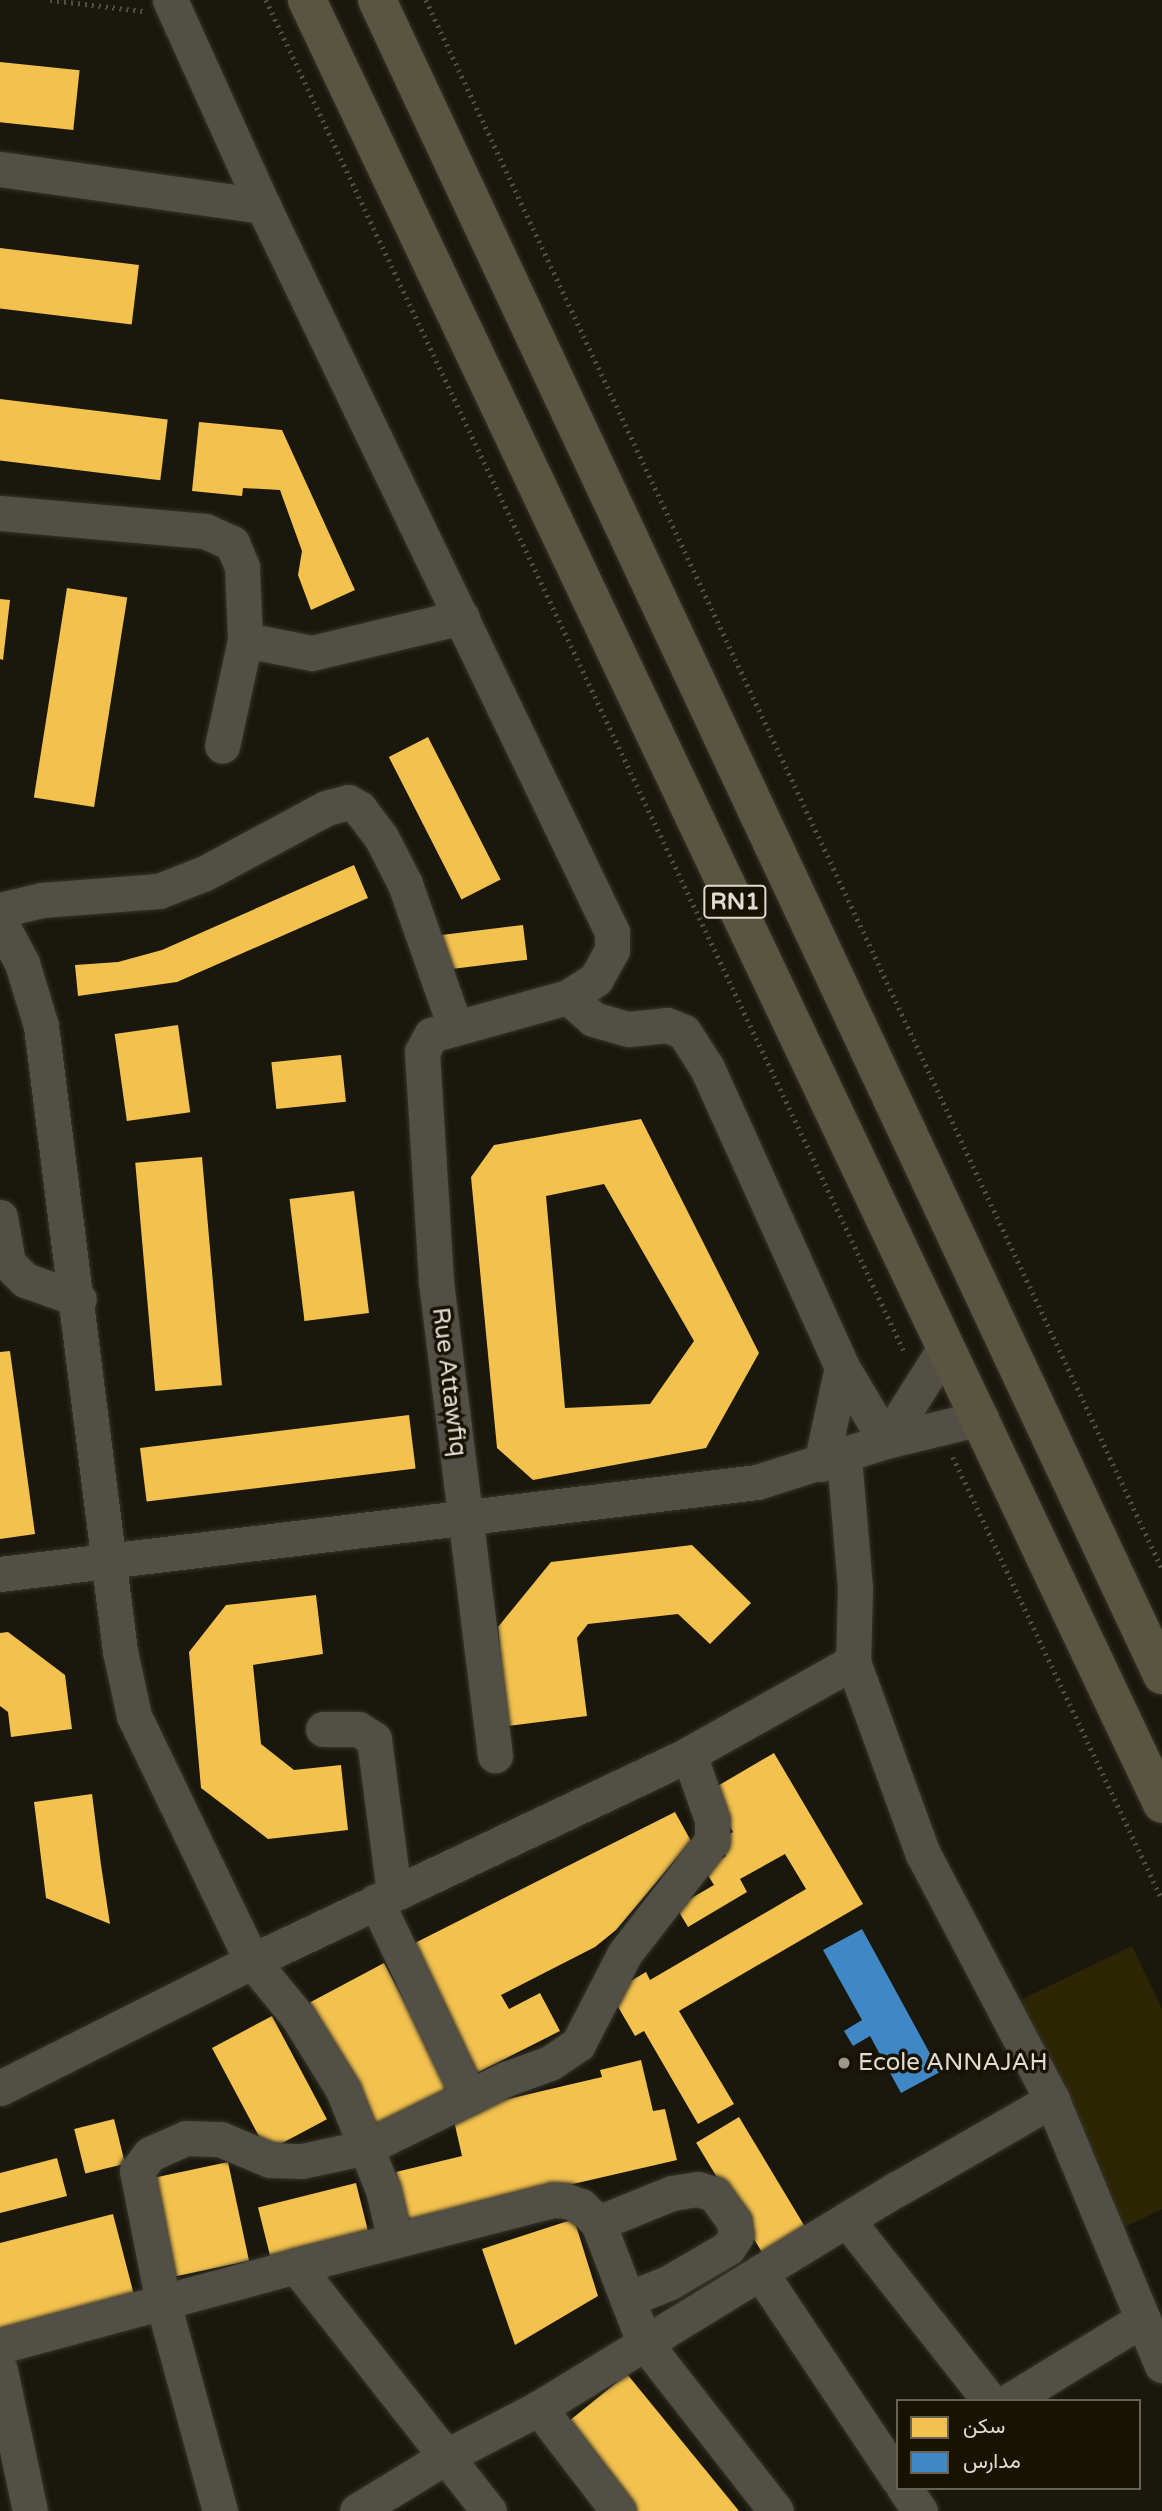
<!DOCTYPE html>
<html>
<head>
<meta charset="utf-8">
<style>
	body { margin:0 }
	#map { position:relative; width:1162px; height:2511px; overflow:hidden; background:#1a180c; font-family:"Varela Round",Vazirmatn,sans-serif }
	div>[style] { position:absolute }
	.green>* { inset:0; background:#2c2604 }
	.homes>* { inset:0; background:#f2c14e; transform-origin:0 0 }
	.schools>* { inset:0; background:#3f88c5 }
	.path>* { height:4.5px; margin-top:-2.25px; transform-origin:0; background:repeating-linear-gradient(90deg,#504e46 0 2px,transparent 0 7px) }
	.roads { filter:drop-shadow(0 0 2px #35332b) drop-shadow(0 0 2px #35332b) }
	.minor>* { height:35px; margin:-17.5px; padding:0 17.5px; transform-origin:17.5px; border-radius:17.5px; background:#514f46 }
	.highway>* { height:38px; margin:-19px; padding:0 19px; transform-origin:19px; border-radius:19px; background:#595540 }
	.dots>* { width:19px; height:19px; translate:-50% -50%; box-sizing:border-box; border:4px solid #171201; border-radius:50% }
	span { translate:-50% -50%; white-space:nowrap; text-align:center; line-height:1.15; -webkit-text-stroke:7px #171201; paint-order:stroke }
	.shield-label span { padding:2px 5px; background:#171201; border:2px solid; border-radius:5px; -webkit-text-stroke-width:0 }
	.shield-label { font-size:23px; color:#e0ddd0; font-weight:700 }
	.street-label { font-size:24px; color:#e0ddd0 }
	.poi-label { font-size:24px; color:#e0ddd0 }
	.left { translate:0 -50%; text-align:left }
	.legend { position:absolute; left:896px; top:2399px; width:245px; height:91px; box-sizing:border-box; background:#171201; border:2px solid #676354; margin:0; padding:9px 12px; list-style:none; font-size:21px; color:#e0ddd0 }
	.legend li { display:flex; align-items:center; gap:14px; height:35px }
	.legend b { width:35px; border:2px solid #676354 }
</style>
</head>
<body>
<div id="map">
	<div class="green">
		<div style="clip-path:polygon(1132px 1946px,1162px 2009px,1162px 2209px,1121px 2229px,1012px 2004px)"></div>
	</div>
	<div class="homes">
		<div style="left:0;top:62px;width:80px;height:60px;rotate:6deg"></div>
		<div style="left:0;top:248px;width:140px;height:60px;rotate:7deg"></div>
		<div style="left:0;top:399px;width:169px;height:61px;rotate:7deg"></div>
		<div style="clip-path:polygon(199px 422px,282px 430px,355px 590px,311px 610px,298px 575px,302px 551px,280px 490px,243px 488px,242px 496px,192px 491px)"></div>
		<div style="left:67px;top:588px;width:61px;height:212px;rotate:9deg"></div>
		<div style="clip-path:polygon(0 599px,10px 600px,3px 660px,0 659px)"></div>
		<div style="left:428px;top:737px;width:160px;height:44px;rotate:63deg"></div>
		<div style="clip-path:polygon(354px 865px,368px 898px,177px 982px,78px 996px,75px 965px,118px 962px,162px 950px)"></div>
		<div style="left:523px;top:925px;width:35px;height:82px;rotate:83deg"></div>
		<div style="left:178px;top:1025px;width:88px;height:64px;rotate:82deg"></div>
		<div style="left:341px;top:1055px;width:47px;height:70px;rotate:84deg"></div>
		<div style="clip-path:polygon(evenodd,641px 1119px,759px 1353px,706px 1448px,533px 1480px,497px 1448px,471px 1177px,494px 1145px,641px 1119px,604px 1184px,694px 1341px,650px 1404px,565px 1408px,546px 1196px,604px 1184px)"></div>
		<div style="left:202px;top:1157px;width:229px;height:67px;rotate:85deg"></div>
		<div style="left:354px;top:1191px;width:123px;height:65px;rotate:83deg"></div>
		<div style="clip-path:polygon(10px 1351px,35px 1534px,0 1539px,0 1352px)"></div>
		<div style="left:409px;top:1415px;width:54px;height:271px;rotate:83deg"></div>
		<div style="clip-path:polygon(692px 1545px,751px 1603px,710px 1644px,678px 1614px,588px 1624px,577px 1638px,587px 1716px,507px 1726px,498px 1627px,551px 1562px)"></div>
		<div style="clip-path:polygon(316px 1595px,323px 1654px,253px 1665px,261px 1744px,294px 1770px,341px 1765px,348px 1830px,268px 1839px,201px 1788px,189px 1652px,226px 1605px)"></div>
		<div style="clip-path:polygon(8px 1632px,65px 1675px,72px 1729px,11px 1737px,8px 1712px,0 1706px,0 1633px)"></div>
		<div style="clip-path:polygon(774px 1753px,863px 1904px,679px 2011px,734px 2104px,698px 2124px,644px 2031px,635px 2036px,610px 1993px,646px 1972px,650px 1980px,806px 1889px,785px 1854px,740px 1879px,747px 1892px,688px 1927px,676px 1907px,714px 1885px,704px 1869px,726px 1856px,717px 1841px,733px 1832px,709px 1791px)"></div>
		<div style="clip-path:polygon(92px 1794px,101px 1865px,110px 1924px,46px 1898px,34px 1802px)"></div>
		<div style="clip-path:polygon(675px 1812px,691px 1841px,616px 1930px,595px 1947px,501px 1995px,509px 2009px,540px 1993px,560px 2031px,469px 2077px,403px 1949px)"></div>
		<div style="left:384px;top:1963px;width:143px;height:84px;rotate:62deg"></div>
		<div style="left:272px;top:2016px;width:117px;height:68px;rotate:62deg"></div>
		<div style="clip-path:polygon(641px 2060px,653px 2111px,665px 2109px,677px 2160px,408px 2222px,396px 2172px,462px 2156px,452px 2112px,602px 2077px,600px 2070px)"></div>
		<div style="left:739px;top:2117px;width:133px;height:50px;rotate:59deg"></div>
		<div style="left:114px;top:2119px;width:46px;height:41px;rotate:76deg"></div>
		<div style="clip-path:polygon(57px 2158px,67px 2196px,0 2213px,0 2173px)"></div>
		<div style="left:228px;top:2162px;width:101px;height:84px;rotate:78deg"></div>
		<div style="left:356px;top:2183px;width:50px;height:101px;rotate:76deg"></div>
		<div style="clip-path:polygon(113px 2214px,134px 2295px,0 2330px,0 2243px)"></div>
		<div style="clip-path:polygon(574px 2219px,598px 2296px,515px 2345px,482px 2249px)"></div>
		<div style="clip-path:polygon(627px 2374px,739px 2511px,625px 2511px,558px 2430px)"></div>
	</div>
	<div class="schools">
		<div style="clip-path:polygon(862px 1929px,940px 2072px,901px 2093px,870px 2036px,853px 2046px,844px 2031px,862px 2020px,823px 1950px)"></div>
	</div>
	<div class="path">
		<div style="left:50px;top:0;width:94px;rotate:6.7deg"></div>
		<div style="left:266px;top:0;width:1496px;rotate:64.72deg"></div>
		<div style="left:426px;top:0;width:1732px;rotate:64.86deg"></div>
		<div style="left:953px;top:1457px;width:489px;rotate:64.7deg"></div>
	</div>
	<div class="roads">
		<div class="minor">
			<div style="left:170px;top:0;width:226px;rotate:65.7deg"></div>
			<div style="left:263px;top:206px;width:806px;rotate:64.33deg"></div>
			<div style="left:612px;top:932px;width:18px;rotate:90deg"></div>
			<div style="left:612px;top:950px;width:33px;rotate:119deg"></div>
			<div style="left:596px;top:979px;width:33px;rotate:147deg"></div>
			<div style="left:568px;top:997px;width:142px;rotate:164.5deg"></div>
			<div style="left:431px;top:1035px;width:19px;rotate:118deg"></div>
			<div style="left:422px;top:1052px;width:230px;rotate:86.5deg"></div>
			<div style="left:436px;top:1282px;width:477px;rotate:82.9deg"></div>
			<div style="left:0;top:169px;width:266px;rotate:8deg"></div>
			<div style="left:0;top:513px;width:206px;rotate:5deg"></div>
			<div style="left:205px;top:531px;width:30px;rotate:24deg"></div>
			<div style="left:232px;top:543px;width:26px;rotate:67deg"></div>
			<div style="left:242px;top:567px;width:73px;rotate:87.6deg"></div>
			<div style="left:245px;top:640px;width:108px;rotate:102.2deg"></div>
			<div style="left:245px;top:640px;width:68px;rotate:11deg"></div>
			<div style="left:312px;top:653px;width:154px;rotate:-13.5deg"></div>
			<div style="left:0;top:910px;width:43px;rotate:-13.4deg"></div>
			<div style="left:42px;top:900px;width:117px;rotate:-4.4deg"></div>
			<div style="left:159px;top:891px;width:49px;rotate:-21.4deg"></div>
			<div style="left:205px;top:873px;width:137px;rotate:-28.2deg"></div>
			<div style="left:326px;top:808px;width:23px;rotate:-15deg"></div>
			<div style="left:348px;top:802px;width:13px;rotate:29deg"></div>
			<div style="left:359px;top:808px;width:36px;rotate:53deg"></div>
			<div style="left:381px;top:837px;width:53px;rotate:62.9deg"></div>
			<div style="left:405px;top:884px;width:151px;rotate:70.7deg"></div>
			<div style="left:0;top:922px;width:47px;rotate:61.8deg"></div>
			<div style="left:22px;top:963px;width:66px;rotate:73.2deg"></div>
			<div style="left:41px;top:1026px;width:630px;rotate:82.8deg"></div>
			<div style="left:120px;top:1651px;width:66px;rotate:77.8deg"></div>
			<div style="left:134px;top:1716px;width:272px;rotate:64.3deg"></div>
			<div style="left:252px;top:1961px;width:72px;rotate:50.6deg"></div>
			<div style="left:298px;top:2017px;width:86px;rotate:58.3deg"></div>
			<div style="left:343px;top:2090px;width:108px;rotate:68.2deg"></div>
			<div style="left:383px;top:2190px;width:52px;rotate:76.8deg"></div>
			<div style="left:568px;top:997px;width:33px;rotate:41deg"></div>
			<div style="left:593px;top:1019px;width:37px;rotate:16deg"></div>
			<div style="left:629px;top:1029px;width:38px;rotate:-6deg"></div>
			<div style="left:667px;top:1025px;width:18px;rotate:22deg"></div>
			<div style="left:684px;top:1032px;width:43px;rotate:57.4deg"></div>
			<div style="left:707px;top:1068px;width:328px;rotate:65.7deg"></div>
			<div style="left:842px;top:1367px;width:86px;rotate:59.3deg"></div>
			<div style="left:0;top:1217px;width:47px;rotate:80.1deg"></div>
			<div style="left:8px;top:1263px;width:24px;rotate:45deg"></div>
			<div style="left:25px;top:1280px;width:57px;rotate:19.4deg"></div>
			<div style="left:886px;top:1441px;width:112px;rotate:-57.7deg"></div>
			<div style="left:844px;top:1457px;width:131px;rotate:85.2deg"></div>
			<div style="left:855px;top:1588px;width:74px;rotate:91.5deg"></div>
			<div style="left:853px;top:1662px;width:204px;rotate:70deg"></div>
			<div style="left:923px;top:1854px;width:278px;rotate:62.3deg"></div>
			<div style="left:1052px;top:2100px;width:287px;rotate:67.5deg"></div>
			<div style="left:821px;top:1464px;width:99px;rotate:-77.8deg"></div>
			<div style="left:0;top:1574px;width:763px;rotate:-6.93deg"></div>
			<div style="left:757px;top:1482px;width:135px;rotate:-17.6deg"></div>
			<div style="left:886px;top:1441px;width:98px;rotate:-13.6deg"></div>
			<div style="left:323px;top:1729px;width:35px"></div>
			<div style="left:358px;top:1729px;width:19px;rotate:32deg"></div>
			<div style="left:374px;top:1739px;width:155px;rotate:82.6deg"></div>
			<div style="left:376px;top:1901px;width:217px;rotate:64.6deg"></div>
			<div style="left:0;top:2088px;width:282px;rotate:-26.7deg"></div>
			<div style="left:252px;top:1961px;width:484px;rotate:-25.3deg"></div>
			<div style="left:689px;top:1754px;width:188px;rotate:-29.3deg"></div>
			<div style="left:847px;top:2220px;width:231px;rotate:51.7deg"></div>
			<div style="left:598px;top:2223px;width:80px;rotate:-22.1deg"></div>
			<div style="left:672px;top:2193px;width:26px;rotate:-9deg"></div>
			<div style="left:698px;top:2189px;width:17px;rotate:17deg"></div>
			<div style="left:714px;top:2194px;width:34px;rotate:54deg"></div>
			<div style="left:734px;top:2222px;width:14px;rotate:82deg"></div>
			<div style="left:736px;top:2236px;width:14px;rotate:124deg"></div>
			<div style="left:728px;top:2248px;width:69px;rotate:149.7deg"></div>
			<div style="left:668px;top:2283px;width:43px;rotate:158.2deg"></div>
			<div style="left:296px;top:2266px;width:312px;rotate:51.8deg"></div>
			<div style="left:760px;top:2272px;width:249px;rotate:56.3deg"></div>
			<div style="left:0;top:2346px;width:307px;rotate:-15.1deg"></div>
			<div style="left:296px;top:2266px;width:265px;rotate:-14.4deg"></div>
			<div style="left:553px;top:2200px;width:14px;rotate:4deg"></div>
			<div style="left:567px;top:2201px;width:15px;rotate:20deg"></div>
			<div style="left:581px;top:2206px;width:24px;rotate:45deg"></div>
			<div style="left:598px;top:2223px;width:128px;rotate:68.9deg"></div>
			<div style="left:644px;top:2342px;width:214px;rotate:52deg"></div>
			<div style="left:0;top:2370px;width:144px;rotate:78deg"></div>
			<div style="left:1009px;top:2401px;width:157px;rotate:-31.5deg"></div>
			<div style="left:539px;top:2408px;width:130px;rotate:52.5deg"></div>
			<div style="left:904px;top:2488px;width:28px;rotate:55deg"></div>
			<div style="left:220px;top:2511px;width:216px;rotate:-105.3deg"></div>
			<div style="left:163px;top:2303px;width:135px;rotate:-101.1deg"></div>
			<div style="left:137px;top:2171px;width:21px;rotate:-53deg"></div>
			<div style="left:150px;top:2154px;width:39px;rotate:-24deg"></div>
			<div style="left:186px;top:2138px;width:34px;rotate:2deg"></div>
			<div style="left:220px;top:2139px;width:54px;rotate:22.8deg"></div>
			<div style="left:270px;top:2160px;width:32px;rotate:2deg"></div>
			<div style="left:302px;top:2161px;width:66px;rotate:-12.2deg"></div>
			<div style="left:367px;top:2147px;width:155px;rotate:-26.1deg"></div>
			<div style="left:506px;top:2079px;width:47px;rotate:-20deg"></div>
			<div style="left:550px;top:2063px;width:34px;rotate:-34deg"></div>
			<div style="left:578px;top:2044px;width:102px;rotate:-62.7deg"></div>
			<div style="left:625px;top:1953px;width:142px;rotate:-52.2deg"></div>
			<div style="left:712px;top:1841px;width:21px;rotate:-90deg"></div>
			<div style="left:712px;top:1820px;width:70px;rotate:-109.2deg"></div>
			<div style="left:357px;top:2511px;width:103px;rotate:-31.5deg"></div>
			<div style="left:445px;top:2457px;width:106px;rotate:-27.5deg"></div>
			<div style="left:539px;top:2408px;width:420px;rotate:-31.5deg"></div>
			<div style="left:897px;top:2189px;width:179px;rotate:-29.9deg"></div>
		</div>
		<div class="highway">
			<div style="left:307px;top:0;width:1996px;rotate:64.64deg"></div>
			<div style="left:377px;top:0;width:1850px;rotate:64.89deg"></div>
		</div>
	</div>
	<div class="dots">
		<div style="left:844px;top:2063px;background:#9b988b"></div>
	</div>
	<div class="shield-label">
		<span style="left:735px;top:902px">RN1</span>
	</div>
	<div class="street-label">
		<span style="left:449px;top:1382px;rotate:83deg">Rue Attawfiq</span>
	</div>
	<div class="poi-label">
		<span class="left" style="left:858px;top:2063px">Ecole ANNAJAH</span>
	</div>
	<ul class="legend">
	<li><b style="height:19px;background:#f2c14e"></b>سكن</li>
	<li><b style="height:19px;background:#3f88c5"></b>مدارس</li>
	</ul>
</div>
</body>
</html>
